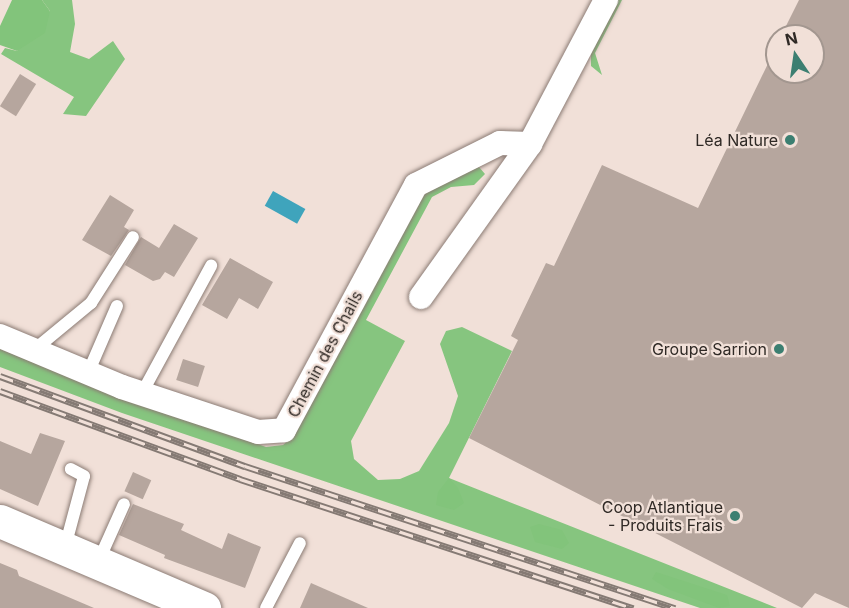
<!DOCTYPE html>
<html>
<head>
<meta charset="utf-8">
<style>
	body { margin:0 }
	#map { position:relative; width:849px; height:608px; overflow:hidden; background:#f1e0d8; font-family:Inter,sans-serif }
	div>[style] { position:absolute }
	.green>* { inset:0; background:#86c57f }
	.forest>* { inset:0; background:#82c47b }
	.water>* { inset:0; background:#3fa4bc; transform-origin:0 0 }
	.building>* { inset:0; background:#b6a69e; transform-origin:0 0 }
	.roads { filter:drop-shadow(0 0 2px #8b7b74) drop-shadow(0 0 2px #8b7b74) }
	.lane>* { height:12px; margin:-6px; padding:0 6px; transform-origin:6px; border-radius:6px; background:#fff }
	.street>* { height:24px; margin:-12px; padding:0 12px; transform-origin:12px; border-radius:12px; background:#fff }
	.secondary>* { height:33px; margin:-16.5px; padding:0 16.5px; transform-origin:16.5px; border-radius:16.5px; background:#fff }
	.rail>* { height:7px; margin-top:-3.5px; transform-origin:0; background:repeating-linear-gradient(90deg,#f1e0d8 0 14px,#857a74 0 28px); box-sizing:border-box; border-block:2px solid #857a74 }
	.dots>* { width:16px; height:16px; translate:-50% -50%; box-sizing:border-box; border:3px solid #f1e0d8; border-radius:50% }
	span { translate:-50% -50%; white-space:nowrap; text-align:center; line-height:1.15; -webkit-text-stroke:4.5px #f1e0d8; paint-order:stroke }
	.poi-label { font-size:16px; color:#2f2925 }
	.right { translate:-100% -50%; text-align:right }
	.street-label { font-size:16px; color:#2f2925 }
	.north { position:absolute; left:765px; top:24px; width:60px; height:60px; box-sizing:border-box; background:#f1e0d8; border:2px solid #a39790; border-radius:50%; rotate:347deg; font-size:16px; font-weight:700; line-height:24px; text-align:center; color:#2f2925 }
	.north::after { content:''; display:block; margin:auto; width:21px; height:27px; background:#3c7f71; clip-path:polygon(50% 0,100% 100%,50% 72%,0 100%) }
</style>
</head>
<body>
<div id="map">
	<div class="green">
		<div style="clip-path:polygon(42px 0,72px 0,75px 24px,70px 52px,89px 59px,113px 41px,125px 59px,86px 116px,63px 114px,74px 97px,1px 54px,5px 48px,17px 51px,50px 11px)"></div>
		<div style="clip-path:polygon(616px 0,622px 0,595px 53px,602px 75px,591px 66px,591px 44px)"></div>
		<div style="clip-path:polygon(479px 167px,485px 174px,474px 185px,451px 187px,432px 197px,366px 320px,405px 341px,351px 441px,354px 459px,378px 480px,400px 479px,419px 471px,449px 423px,458px 396px,440px 344px,446px 331px,462px 327px,512px 351px,449px 478px,777px 608px,700px 608px,122px 413px,0 367px,0 349px,109px 393px,266px 447px,283px 445px,291px 438px,419px 198px,439px 178px)"></div>
	</div>
	<div class="forest">
		<div style="clip-path:polygon(12px 0,42px 0,50px 11px,45px 33px,17px 51px,0 45px,0 26px)"></div>
		<div style="clip-path:polygon(449px 478px,458px 488px,464px 503px,454px 510px,436px 505px,438px 492px)"></div>
		<div style="clip-path:polygon(539px 524px,562px 530px,569px 543px,562px 549px,535px 542px,530px 527px)"></div>
		<div style="clip-path:polygon(656px 572px,727px 595px,730px 606px,719px 608px,668px 589px,652px 579px)"></div>
	</div>
	<div class="water">
		<div style="left:273px;top:191px;width:37px;height:17px;rotate:29deg"></div>
	</div>
	<div class="building">
		<div style="clip-path:polygon(799px 0,849px 0,849px 608px,815px 593px,802px 608px,469px 438px,518px 340px,511px 336px,546px 263px,554px 266px,602px 165px,698px 208px,777px 45px,777px 72px,813px 72px,813px 36px,781px 36px)"></div>
		<div style="left:20px;top:74px;width:19px;height:38px;rotate:32deg"></div>
		<div style="clip-path:polygon(110px 195px,134px 210px,124px 227px,129px 230px,111px 256px,82px 240px)"></div>
		<div style="clip-path:polygon(174px 224px,198px 238px,174px 277px,165px 272px,160px 279px,153px 281px,125px 265px,141px 237px,159px 248px)"></div>
		<div style="clip-path:polygon(230px 258px,273px 282px,258px 309px,239px 298px,227px 319px,202px 305px)"></div>
		<div style="left:183px;top:359px;width:23px;height:22px;rotate:18deg"></div>
		<div style="clip-path:polygon(40px 433px,65px 441px,38px 506px,0 489px,0 441px,31px 454px)"></div>
		<div style="left:133px;top:472px;width:20px;height:21px;rotate:24deg"></div>
		<div style="clip-path:polygon(133px 504px,184px 524px,181px 530px,222px 549px,228px 533px,261px 547px,245px 588px,164px 558px,165px 555px,119px 535px)"></div>
		<div style="clip-path:polygon(0 563px,17px 570px,19px 576px,94px 608px,0 608px)"></div>
		<div style="clip-path:polygon(311px 583px,368px 608px,300px 608px)"></div>
	</div>
	<div class="roads">
		<div class="lane">
			<div style="left:34px;top:350px;width:74px;rotate:-39.5deg"></div>
			<div style="left:91px;top:303px;width:78px;rotate:-57.5deg"></div>
			<div style="left:88px;top:373px;width:73px;rotate:-66.6deg"></div>
			<div style="left:142px;top:393px;width:145px;rotate:-61.5deg"></div>
			<div style="left:65px;top:547px;width:73px;rotate:-75deg"></div>
			<div style="left:84px;top:476px;width:15px;rotate:-152deg"></div>
			<div style="left:99px;top:560px;width:61px;rotate:-65.9deg"></div>
			<div style="left:266px;top:608px;width:73px;rotate:-62.4deg"></div>
		</div>
		<div class="street">
			<div style="left:421px;top:297px;width:188px;rotate:-54.5deg"></div>
			<div style="left:530px;top:144px;width:163px;rotate:-62.2deg"></div>
			<div style="left:0;top:336px;width:132px;rotate:22.7deg"></div>
			<div style="left:122px;top:387px;width:143px;rotate:18.3deg"></div>
			<div style="left:258px;top:432px;width:26px;rotate:-4deg"></div>
			<div style="left:284px;top:430px;width:278px;rotate:-61.7deg"></div>
			<div style="left:416px;top:185px;width:94px;rotate:-26.6deg"></div>
			<div style="left:500px;top:143px;width:30px;rotate:2deg"></div>
		</div>
		<div class="secondary">
			<div style="left:0;top:521px;width:222px;rotate:23.1deg"></div>
		</div>
	</div>
	<div class="rail">
		<div style="left:0;top:376px;width:261px;rotate:20.2deg"></div>
		<div style="left:245px;top:466px;width:453px;rotate:18.3deg"></div>
		<div style="left:0;top:391px;width:256px;rotate:20.1deg"></div>
		<div style="left:240px;top:479px;width:414px;rotate:18.2deg"></div>
	</div>
	<div class="dots">
		<div style="left:790px;top:140px;background:#3c7f71"></div>
		<div style="left:779px;top:349px;background:#3c7f71"></div>
		<div style="left:735px;top:516px;background:#3c7f71"></div>
	</div>
	<div class="poi-label">
		<span class="right" style="left:778px;top:140px">Léa Nature</span>
		<span class="right" style="left:767px;top:349px">Groupe Sarrion</span>
		<span class="right" style="left:723px;top:516px">Coop Atlantique<br>- Produits Frais</span>
	</div>
	<div class="street-label">
		<span style="left:325px;top:354px;rotate:-62deg">Chemin des Chails</span>
	</div>
	<div class="north">N</div>
</div>
</body>
</html>
